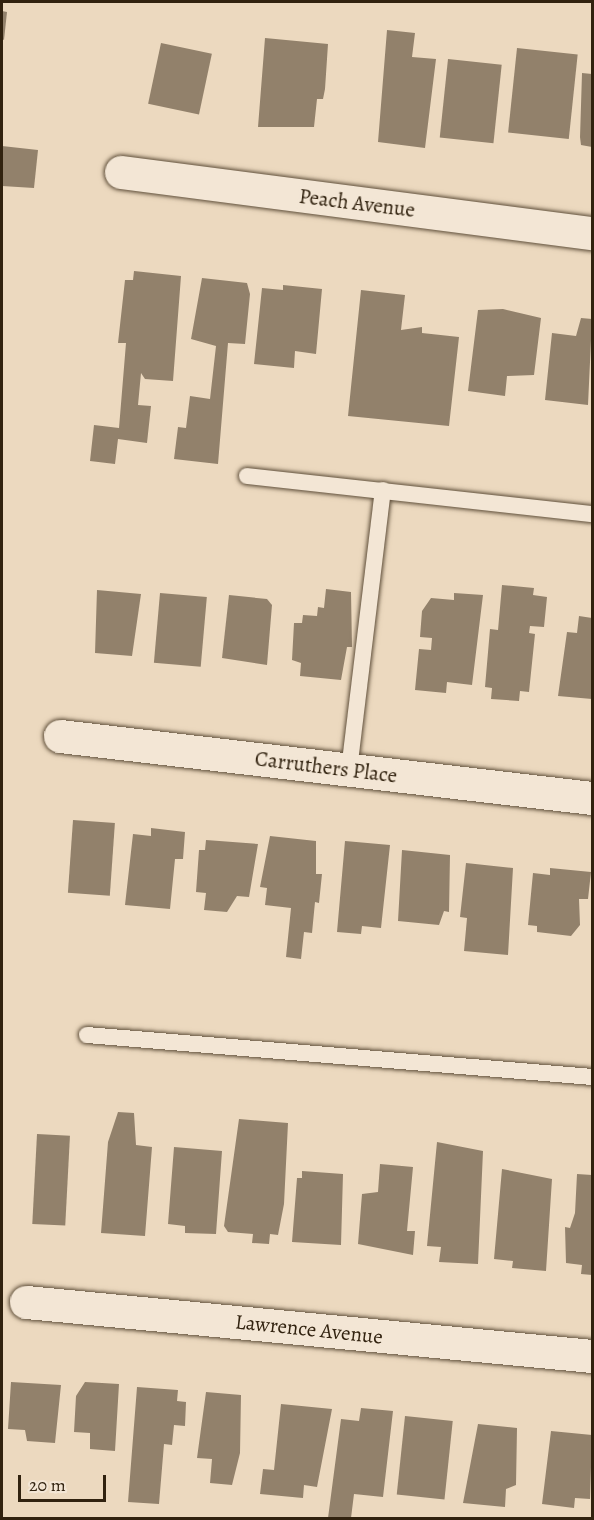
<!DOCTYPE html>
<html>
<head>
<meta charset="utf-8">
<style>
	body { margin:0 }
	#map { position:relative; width:594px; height:1520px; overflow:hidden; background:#ecd9bf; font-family:Alegreya,serif }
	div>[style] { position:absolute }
	.building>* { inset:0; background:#92816b; transform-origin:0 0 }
	.roads { filter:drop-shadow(0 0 2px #60503b) drop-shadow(0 0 2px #60503b) }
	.service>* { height:16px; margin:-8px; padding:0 8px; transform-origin:8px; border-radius:8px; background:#f3e6d5 }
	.minor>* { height:33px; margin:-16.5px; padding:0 16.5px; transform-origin:16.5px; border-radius:16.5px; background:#f3e6d5 }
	span { translate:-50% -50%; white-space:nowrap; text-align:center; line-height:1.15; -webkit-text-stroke:4.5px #f3e6d5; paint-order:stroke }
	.street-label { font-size:21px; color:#31220f }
	.frame { position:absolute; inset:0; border:3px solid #31220f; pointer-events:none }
	.scale { position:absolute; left:18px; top:1475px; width:88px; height:27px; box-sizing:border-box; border:3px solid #31220f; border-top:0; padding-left:8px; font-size:18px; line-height:21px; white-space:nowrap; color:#31220f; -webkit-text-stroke:4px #f3e6d5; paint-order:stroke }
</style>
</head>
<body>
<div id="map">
	<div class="building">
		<div style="clip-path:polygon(2px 11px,7px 12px,4px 40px,2px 39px)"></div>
		<div style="clip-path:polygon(387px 30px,415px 33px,412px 57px,436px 59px,425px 148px,378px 142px)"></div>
		<div style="clip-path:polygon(265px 38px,328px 44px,325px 89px,323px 99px,317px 99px,314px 127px,258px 127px)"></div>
		<div style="left:161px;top:43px;width:52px;height:62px;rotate:12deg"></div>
		<div style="left:517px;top:48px;width:61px;height:85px;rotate:6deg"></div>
		<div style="left:448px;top:59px;width:54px;height:79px;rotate:6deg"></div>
		<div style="clip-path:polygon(582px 73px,592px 74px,592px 147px,581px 145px,580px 137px)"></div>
		<div style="clip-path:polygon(2px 146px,38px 150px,34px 188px,2px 186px)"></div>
		<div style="clip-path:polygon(134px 271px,181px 276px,173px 381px,145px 379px,141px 373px,138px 405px,151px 406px,147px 443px,118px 439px,115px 464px,90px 461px,94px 425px,119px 428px,126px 343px,118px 343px,125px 280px,133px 280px)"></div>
		<div style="clip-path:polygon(202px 278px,247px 283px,250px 294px,245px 344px,228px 343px,218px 464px,174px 459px,178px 427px,186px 428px,190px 396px,210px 399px,216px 346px,191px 339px)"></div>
		<div style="clip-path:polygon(283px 285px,322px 289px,316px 354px,295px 351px,294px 368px,254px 364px,262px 288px,283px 290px)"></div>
		<div style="clip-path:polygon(361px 290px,405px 295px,401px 330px,422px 327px,422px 333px,459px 337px,449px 426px,348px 416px)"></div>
		<div style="clip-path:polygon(503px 309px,541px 318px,534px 375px,507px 376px,505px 396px,468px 391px,478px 310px)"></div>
		<div style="clip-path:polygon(581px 318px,592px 319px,588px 405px,545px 400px,552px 333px,576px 336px)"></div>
		<div style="clip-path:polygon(502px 585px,534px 588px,533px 595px,547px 597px,544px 627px,530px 626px,529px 633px,535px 634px,529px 692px,520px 691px,519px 701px,491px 699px,492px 688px,485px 687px,490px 629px,498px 630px)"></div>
		<div style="clip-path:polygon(326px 589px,351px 592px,352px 647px,347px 647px,341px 680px,300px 676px,301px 663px,292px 660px,294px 623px,302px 623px,303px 615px,317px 616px,318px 607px,324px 608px)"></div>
		<div style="clip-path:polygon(97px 590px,141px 594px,132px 656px,95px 653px)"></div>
		<div style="left:160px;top:593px;width:47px;height:70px;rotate:5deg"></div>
		<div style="clip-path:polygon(454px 593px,483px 595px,472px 685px,447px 682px,446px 693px,415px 690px,419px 649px,431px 650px,432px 638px,420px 637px,422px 611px,431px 598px,454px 600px)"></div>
		<div style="clip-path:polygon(229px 595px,267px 599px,272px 605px,267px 665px,222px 658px)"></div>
		<div style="clip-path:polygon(579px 616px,592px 618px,592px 699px,558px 696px,567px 632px,577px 633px)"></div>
		<div style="left:73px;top:820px;width:42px;height:73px;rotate:4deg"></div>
		<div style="clip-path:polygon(151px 828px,185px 832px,183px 859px,175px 859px,170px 909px,125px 905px,133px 834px,151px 836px)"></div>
		<div style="clip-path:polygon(270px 836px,316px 841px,316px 874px,322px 874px,319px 903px,315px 902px,312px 933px,304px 932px,301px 959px,286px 957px,291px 908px,265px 905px,267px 888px,260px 887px)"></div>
		<div style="clip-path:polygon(206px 840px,258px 844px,249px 897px,237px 896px,227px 912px,204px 910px,206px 893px,196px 892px,199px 850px,205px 850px)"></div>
		<div style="clip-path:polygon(345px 841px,390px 845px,381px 928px,362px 926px,361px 934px,337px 932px)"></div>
		<div style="clip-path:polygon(402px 850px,450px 855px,449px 912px,444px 911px,439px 925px,398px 921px)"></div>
		<div style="clip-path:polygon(466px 863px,513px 868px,508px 955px,464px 951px,467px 918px,460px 917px)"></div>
		<div style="clip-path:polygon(550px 868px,591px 872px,588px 899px,579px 899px,580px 925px,571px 936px,537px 932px,537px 926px,528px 925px,533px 873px,550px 875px)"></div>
		<div style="clip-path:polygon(118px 1112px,134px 1113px,136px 1145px,152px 1147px,145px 1236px,101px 1233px,108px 1142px)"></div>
		<div style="clip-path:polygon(239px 1119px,288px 1123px,284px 1204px,278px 1235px,270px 1234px,269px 1244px,252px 1243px,253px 1234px,228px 1232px,224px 1226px)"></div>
		<div style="left:37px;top:1134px;width:33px;height:90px;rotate:3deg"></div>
		<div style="clip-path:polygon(437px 1142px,483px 1151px,478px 1264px,439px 1262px,441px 1247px,427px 1246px)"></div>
		<div style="clip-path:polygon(174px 1147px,222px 1151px,216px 1234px,185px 1233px,185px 1226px,168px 1224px)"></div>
		<div style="clip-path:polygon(380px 1164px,413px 1167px,407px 1231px,415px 1231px,413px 1255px,358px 1244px,362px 1194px,378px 1192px)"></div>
		<div style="clip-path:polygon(502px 1169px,552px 1179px,546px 1271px,512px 1268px,513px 1261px,494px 1259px)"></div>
		<div style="clip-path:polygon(302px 1171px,343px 1174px,341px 1245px,292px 1242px,297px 1178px,302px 1178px)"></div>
		<div style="clip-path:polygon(577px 1174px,592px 1175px,592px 1275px,581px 1274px,582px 1265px,566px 1263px,565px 1227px,570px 1228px,575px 1213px)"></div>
		<div style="clip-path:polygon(11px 1382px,61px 1385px,55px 1443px,27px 1441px,25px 1430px,8px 1429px)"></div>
		<div style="clip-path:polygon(85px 1382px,119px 1384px,115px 1451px,90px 1449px,90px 1433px,74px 1432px,76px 1396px)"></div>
		<div style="clip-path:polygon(137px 1387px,178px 1390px,177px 1401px,186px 1402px,185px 1426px,174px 1425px,172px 1445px,164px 1444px,159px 1504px,128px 1502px)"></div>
		<div style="clip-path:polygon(206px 1392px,241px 1395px,240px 1453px,232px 1485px,210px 1483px,212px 1459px,197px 1458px)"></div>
		<div style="clip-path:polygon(281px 1404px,332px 1409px,317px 1487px,304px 1485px,303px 1498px,260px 1494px,263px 1469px,274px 1470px)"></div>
		<div style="clip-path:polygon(361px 1408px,393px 1411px,383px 1497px,354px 1494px,351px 1518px,328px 1518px,341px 1419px,359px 1421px)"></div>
		<div style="left:405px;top:1416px;width:48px;height:79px;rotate:6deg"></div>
		<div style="clip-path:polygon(478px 1424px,517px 1428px,516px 1485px,506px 1489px,505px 1507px,463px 1503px)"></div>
		<div style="clip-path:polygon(551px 1431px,592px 1435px,590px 1499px,575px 1498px,574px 1508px,542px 1504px)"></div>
	</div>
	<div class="roads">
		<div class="service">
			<div style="left:247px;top:476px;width:347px;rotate:6.3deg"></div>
			<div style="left:349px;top:770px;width:282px;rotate:-83.1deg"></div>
			<div style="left:87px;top:1035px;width:507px;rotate:4.75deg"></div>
		</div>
		<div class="minor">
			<div style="left:121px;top:172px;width:475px;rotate:7.4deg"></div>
			<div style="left:60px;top:736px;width:536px;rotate:6.65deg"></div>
			<div style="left:26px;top:1302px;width:569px;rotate:5.45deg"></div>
		</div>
	</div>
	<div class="street-label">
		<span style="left:357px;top:203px;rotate:7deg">Peach Avenue</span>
		<span style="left:326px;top:767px;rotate:7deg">Carruthers Place</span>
		<span style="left:309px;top:1329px;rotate:6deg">Lawrence Avenue</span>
	</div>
	<div class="frame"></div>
	<div class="scale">20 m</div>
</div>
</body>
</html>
